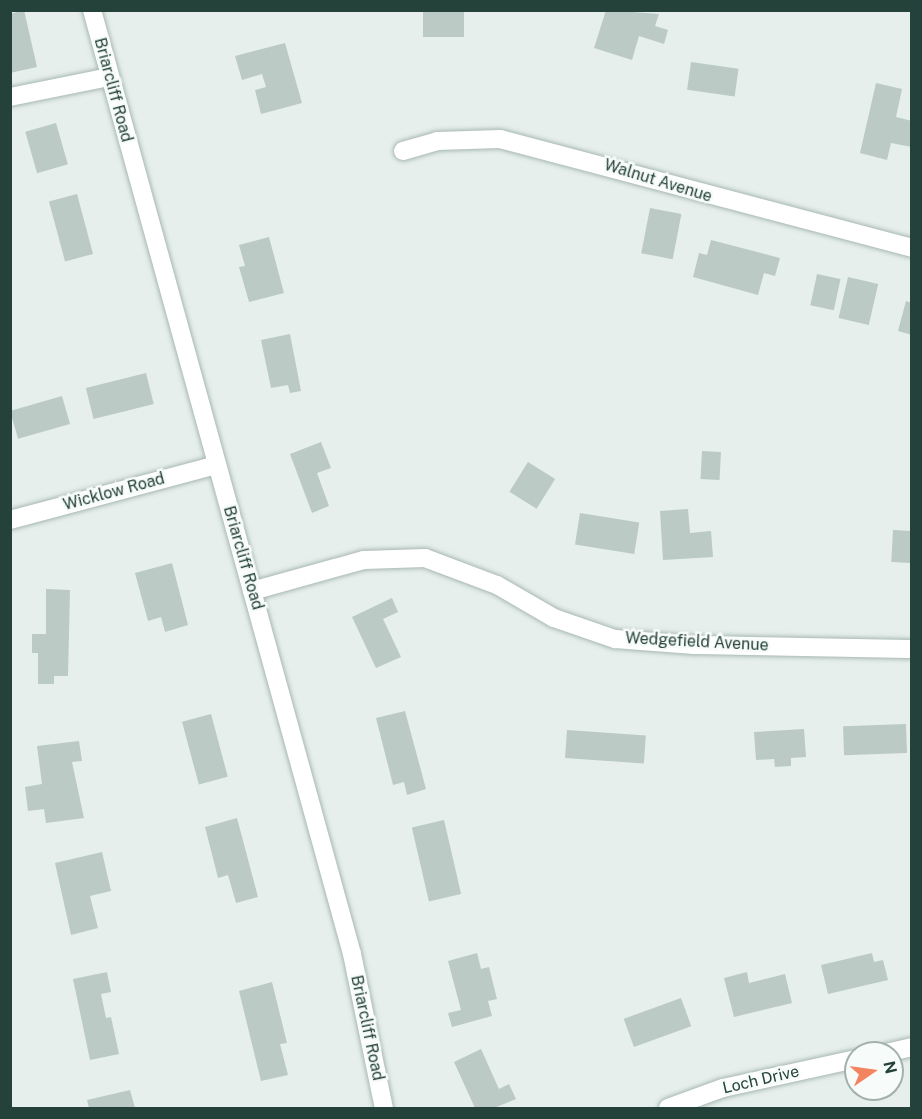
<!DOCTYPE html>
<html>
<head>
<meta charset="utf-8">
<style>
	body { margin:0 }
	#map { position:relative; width:922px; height:1119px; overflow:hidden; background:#e6efeb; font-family:"Public Sans",sans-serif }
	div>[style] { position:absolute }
	.building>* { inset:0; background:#bbcac4; transform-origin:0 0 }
	.roads { filter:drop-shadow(0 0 2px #a8b8b2) drop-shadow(0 0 2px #a8b8b2) }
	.minor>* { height:18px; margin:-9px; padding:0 9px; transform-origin:9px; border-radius:9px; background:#fff }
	span { translate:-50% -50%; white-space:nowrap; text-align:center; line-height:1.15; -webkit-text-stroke:5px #f7fbf9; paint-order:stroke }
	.street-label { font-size:16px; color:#24423a }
	.frame { position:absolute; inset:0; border:12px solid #24423a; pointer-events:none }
	.north { position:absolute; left:844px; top:1041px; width:60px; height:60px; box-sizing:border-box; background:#f7fbf9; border:2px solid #a3b1ad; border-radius:50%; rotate:77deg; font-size:16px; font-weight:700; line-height:24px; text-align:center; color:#24423a }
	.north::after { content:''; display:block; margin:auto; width:21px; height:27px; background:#f4845f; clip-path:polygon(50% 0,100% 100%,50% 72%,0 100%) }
</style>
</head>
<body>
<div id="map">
	<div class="building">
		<div style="clip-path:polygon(24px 10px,37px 67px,10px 73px,10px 14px)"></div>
		<div style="left:423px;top:10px;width:41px;height:27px"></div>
		<div style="clip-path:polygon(606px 10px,659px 14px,655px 26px,668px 30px,664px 44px,639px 36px,632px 60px,594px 48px)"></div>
		<div style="clip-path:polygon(285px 43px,302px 103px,261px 114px,255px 90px,266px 87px,262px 74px,242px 80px,235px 56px)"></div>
		<div style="left:691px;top:62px;width:48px;height:28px;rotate:8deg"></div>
		<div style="clip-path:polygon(876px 83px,902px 89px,896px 117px,912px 121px,912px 147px,891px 143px,887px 160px,860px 153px)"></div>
		<div style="left:56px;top:123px;width:43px;height:32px;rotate:74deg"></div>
		<div style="left:77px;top:194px;width:62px;height:29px;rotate:75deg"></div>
		<div style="left:650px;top:208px;width:32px;height:46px;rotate:11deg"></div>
		<div style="clip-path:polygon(269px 237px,284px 293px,249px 302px,239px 267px,245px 266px,239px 245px)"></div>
		<div style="clip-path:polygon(711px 240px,780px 258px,775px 276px,764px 273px,758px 295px,693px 277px,699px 253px,707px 255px)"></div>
		<div style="left:817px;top:274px;width:24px;height:32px;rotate:12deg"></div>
		<div style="left:848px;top:277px;width:31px;height:42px;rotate:13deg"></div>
		<div style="clip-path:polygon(906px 301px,912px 303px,912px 335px,898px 331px)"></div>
		<div style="clip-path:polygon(290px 334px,301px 391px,290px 393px,288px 385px,271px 388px,261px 340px)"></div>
		<div style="left:146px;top:373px;width:32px;height:62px;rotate:76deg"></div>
		<div style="left:62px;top:396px;width:29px;height:54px;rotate:74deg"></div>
		<div style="clip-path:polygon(321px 442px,331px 468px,317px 473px,329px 506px,312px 513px,290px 454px)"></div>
		<div style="left:702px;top:451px;width:19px;height:28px;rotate:3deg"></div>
		<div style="left:528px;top:462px;width:32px;height:35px;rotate:32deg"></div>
		<div style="clip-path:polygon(688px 509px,690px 533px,711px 531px,713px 557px,663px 560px,660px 511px)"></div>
		<div style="left:580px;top:513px;width:60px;height:32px;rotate:9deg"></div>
		<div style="left:893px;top:530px;width:19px;height:32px;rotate:3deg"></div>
		<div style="clip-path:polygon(172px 563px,188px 625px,165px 632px,161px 617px,148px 621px,135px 573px)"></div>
		<div style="clip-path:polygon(46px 589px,70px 590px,68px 676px,54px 676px,54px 684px,38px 684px,38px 653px,32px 653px,32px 634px,46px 634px)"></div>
		<div style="clip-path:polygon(392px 598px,398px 612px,383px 619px,401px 657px,376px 668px,352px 617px)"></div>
		<div style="clip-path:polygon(405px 711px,426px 789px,407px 795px,404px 782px,393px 785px,376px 718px)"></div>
		<div style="left:211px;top:714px;width:65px;height:30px;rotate:75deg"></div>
		<div style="left:906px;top:724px;width:29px;height:63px;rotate:88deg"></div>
		<div style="clip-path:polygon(804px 729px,806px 757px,791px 758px,791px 766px,775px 767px,774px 759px,756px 760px,754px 732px)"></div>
		<div style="left:567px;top:730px;width:79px;height:28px;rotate:4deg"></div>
		<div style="clip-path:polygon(79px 741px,82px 761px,72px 762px,84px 818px,46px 823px,44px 809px,28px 811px,25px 787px,42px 784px,37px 746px)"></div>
		<div style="clip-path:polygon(237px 818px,258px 897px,236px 903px,228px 875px,218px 878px,205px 827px)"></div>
		<div style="left:444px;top:820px;width:76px;height:33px;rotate:77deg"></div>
		<div style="clip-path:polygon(102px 852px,111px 891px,90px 896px,98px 928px,71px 935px,55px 863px)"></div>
		<div style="clip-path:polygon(477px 953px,481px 969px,489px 967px,497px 999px,488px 1001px,492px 1016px,452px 1027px,448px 1013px,461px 1010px,448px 961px)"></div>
		<div style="clip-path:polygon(872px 953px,874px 962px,883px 960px,888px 980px,828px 994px,821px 965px)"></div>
		<div style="clip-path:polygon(107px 972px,111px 992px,101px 994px,106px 1018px,111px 1017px,119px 1054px,90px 1060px,73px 979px)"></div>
		<div style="clip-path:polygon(747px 972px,749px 983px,785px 974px,792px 1003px,734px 1017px,724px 978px)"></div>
		<div style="clip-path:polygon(272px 982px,287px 1043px,280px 1044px,288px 1075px,261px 1081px,239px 991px)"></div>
		<div style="left:681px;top:998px;width:30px;height:61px;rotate:70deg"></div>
		<div style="clip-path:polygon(481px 1049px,499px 1089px,509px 1084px,516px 1099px,494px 1108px,475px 1108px,454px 1062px)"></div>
		<div style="clip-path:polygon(130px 1090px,135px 1108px,89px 1108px,87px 1100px)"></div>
	</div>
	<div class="roads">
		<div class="minor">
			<div style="left:92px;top:10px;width:979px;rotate:74.6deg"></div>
			<div style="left:352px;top:954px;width:157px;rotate:78.3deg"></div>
			<div style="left:10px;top:97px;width:101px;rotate:-11.4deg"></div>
			<div style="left:403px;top:151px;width:35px;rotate:-16deg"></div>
			<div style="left:437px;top:141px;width:63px;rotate:-1.8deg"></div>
			<div style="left:500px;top:139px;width:426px;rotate:14.8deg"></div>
			<div style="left:10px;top:520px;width:214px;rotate:-14.9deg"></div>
			<div style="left:252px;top:591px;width:116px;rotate:-15.5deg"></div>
			<div style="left:364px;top:560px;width:61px;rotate:-1.9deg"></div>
			<div style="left:425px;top:558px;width:77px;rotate:20.6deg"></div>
			<div style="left:497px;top:585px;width:66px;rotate:30.1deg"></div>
			<div style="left:554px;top:618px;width:65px;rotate:19deg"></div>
			<div style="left:615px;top:639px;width:79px;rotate:4.3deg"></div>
			<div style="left:694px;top:645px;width:218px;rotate:1.1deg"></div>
			<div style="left:886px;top:1053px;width:27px;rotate:-13deg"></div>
			<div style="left:668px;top:1108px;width:59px;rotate:-20deg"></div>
			<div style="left:723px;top:1088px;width:136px;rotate:-12.3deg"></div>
		</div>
	</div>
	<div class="street-label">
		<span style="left:113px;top:90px;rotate:75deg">Briarcliff Road</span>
		<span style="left:658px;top:181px;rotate:17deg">Walnut Avenue</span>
		<span style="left:114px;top:492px;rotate:-15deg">Wicklow Road</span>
		<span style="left:243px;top:558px;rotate:74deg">Briarcliff Road</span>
		<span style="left:697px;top:642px;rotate:3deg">Wedgefield Avenue</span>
		<span style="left:367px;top:1028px;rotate:78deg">Briarcliff Road</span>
		<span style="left:761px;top:1080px;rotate:-13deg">Loch Drive</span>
	</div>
	<div class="frame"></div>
	<div class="north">N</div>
</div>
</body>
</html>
